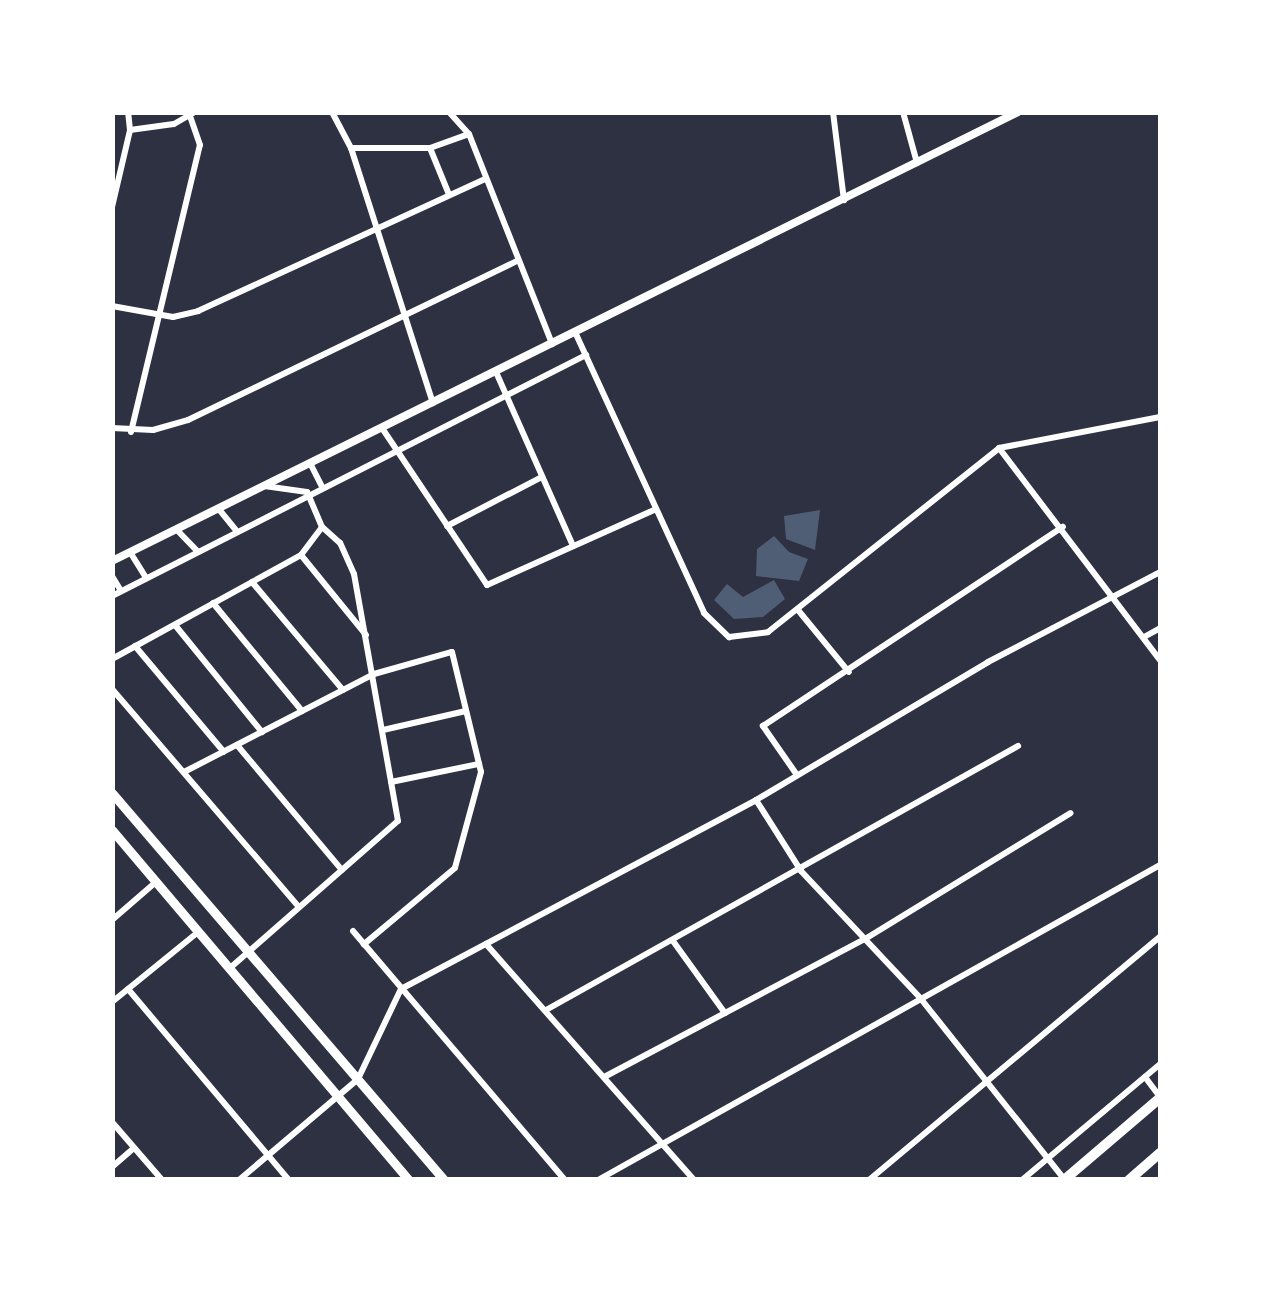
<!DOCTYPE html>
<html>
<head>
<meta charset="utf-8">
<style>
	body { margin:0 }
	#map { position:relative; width:1273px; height:1292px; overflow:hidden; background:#2d3142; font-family:Barlow,sans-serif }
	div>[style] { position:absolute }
	.water>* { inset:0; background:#4f5d75 }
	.minor>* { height:6px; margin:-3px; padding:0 3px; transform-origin:3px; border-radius:3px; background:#fff }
	.tertiary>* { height:8px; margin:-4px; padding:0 4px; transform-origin:4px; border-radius:4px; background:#fff }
	.secondary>* { height:9px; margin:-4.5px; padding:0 4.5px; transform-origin:4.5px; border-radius:4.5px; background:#fff }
	.primary>* { height:10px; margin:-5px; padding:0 5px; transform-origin:5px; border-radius:5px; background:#fff }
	span { translate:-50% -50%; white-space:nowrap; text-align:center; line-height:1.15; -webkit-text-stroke:8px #fff; paint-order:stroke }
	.frame { position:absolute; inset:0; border:115px solid #fff; pointer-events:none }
</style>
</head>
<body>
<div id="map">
	<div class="water">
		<div style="clip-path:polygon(820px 510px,815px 550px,786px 539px,784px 516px)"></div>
		<div style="clip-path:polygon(774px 536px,789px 552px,808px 559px,799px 581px,756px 576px,757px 549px)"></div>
		<div style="clip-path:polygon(774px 580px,785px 599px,763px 617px,734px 619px,714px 600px,727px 584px,743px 597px)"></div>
	</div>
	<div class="minor">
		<div style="left:332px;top:112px;width:41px;rotate:62.2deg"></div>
		<div style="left:351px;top:148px;width:268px;rotate:72.2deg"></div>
		<div style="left:449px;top:112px;width:30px;rotate:48deg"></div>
		<div style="left:469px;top:134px;width:226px;rotate:68.4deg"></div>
		<div style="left:833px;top:112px;width:89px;rotate:82.9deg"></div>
		<div style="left:903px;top:112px;width:53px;rotate:74.6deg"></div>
		<div style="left:130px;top:130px;width:44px;rotate:-7.8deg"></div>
		<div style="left:174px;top:124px;width:24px;rotate:-30deg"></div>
		<div style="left:351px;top:148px;width:79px"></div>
		<div style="left:430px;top:148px;width:41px;rotate:-19.7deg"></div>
		<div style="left:430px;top:148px;width:48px;rotate:67.8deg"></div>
		<div style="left:112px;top:207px;width:79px;rotate:-76.8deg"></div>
		<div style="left:130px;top:130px;width:18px;rotate:-96deg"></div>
		<div style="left:112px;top:306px;width:62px;rotate:10.2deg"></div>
		<div style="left:173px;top:317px;width:26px;rotate:-13deg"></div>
		<div style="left:198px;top:311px;width:316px;rotate:-24.7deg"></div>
		<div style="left:575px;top:332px;width:309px;rotate:65.3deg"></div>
		<div style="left:704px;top:613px;width:35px;rotate:44deg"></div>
		<div style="left:729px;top:637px;width:39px;rotate:-7deg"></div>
		<div style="left:768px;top:632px;width:295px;rotate:-38.5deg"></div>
		<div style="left:999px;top:448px;width:164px;rotate:-10.9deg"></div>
		<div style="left:496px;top:372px;width:190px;rotate:66.1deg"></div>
		<div style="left:112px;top:428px;width:41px;rotate:2.8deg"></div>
		<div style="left:153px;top:430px;width:36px;rotate:-16deg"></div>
		<div style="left:188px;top:420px;width:365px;rotate:-25.8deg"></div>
		<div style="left:382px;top:428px;width:189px;rotate:56.2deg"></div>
		<div style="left:487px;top:585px;width:185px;rotate:-24.2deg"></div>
		<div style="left:131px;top:432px;width:295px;rotate:-76.5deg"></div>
		<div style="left:200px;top:145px;width:31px;rotate:-109deg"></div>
		<div style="left:999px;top:448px;width:266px;rotate:52.8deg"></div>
		<div style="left:310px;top:463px;width:25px;rotate:63deg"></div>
		<div style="left:218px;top:508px;width:28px;rotate:51deg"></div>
		<div style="left:447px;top:526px;width:107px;rotate:-27.3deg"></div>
		<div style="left:176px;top:529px;width:30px;rotate:46deg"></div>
		<div style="left:130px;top:552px;width:31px;rotate:58deg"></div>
		<div style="left:301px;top:555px;width:103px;rotate:50.9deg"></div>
		<div style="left:112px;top:576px;width:17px;rotate:59deg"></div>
		<div style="left:252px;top:582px;width:141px;rotate:49.9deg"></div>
		<div style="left:112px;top:596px;width:532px;rotate:-26.95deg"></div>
		<div style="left:213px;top:603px;width:140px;rotate:50.5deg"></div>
		<div style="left:798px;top:610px;width:80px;rotate:50.6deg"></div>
		<div style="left:175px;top:625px;width:138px;rotate:50.9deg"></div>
		<div style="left:1144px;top:637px;width:18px;rotate:-29deg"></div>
		<div style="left:135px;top:646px;width:138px;rotate:50deg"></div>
		<div style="left:112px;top:659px;width:216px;rotate:-28.8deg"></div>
		<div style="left:301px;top:555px;width:35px;rotate:-53deg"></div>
		<div style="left:322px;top:527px;width:38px;rotate:-113deg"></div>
		<div style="left:307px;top:492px;width:43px;rotate:-172.1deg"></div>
		<div style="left:112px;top:689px;width:287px;rotate:49.4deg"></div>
		<div style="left:383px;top:730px;width:85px;rotate:-12.9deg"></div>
		<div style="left:237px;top:745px;width:163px;rotate:50deg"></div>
		<div style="left:184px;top:772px;width:214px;rotate:-27.3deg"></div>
		<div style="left:374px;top:674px;width:81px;rotate:-15.8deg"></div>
		<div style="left:452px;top:652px;width:123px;rotate:76.4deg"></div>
		<div style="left:481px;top:772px;width:99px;rotate:105.2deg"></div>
		<div style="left:455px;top:868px;width:119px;rotate:140.1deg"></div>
		<div style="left:797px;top:775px;width:60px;rotate:-124.8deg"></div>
		<div style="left:763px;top:726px;width:360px;rotate:-33.6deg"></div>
		<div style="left:391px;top:782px;width:90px;rotate:-11.6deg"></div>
		<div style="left:756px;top:800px;width:84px;rotate:57.6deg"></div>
		<div style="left:801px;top:871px;width:175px;rotate:46.8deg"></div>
		<div style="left:921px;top:999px;width:231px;rotate:51.5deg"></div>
		<div style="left:112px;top:920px;width:58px;rotate:-40.8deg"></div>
		<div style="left:353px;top:931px;width:327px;rotate:49.6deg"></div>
		<div style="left:673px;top:941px;width:89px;rotate:54.2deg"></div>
		<div style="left:486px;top:944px;width:315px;rotate:48.6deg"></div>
		<div style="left:230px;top:968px;width:223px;rotate:-41.2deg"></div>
		<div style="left:398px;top:821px;width:251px;rotate:-100.1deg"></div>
		<div style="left:354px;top:574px;width:34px;rotate:-114deg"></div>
		<div style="left:340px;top:543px;width:24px;rotate:-138deg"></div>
		<div style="left:128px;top:989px;width:250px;rotate:49.9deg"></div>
		<div style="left:112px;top:1002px;width:111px;rotate:-39.1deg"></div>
		<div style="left:546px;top:1010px;width:541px;rotate:-29.22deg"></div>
		<div style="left:606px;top:1076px;width:293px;rotate:-27.9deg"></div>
		<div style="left:865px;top:939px;width:241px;rotate:-31.5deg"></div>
		<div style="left:1145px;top:1077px;width:25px;rotate:53deg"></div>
		<div style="left:112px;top:1122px;width:77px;rotate:49.2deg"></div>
		<div style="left:112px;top:1167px;width:29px;rotate:-41deg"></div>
		<div style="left:239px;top:1180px;width:156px;rotate:-40.3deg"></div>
		<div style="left:358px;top:1079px;width:100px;rotate:-64.5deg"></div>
		<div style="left:401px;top:989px;width:402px;rotate:-28deg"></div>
		<div style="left:756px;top:800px;width:270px;rotate:-30.7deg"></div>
		<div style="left:988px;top:662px;width:194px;rotate:-27.6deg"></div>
		<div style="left:598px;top:1180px;width:644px;rotate:-29.27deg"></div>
		<div style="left:869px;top:1180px;width:379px;rotate:-39.9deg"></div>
		<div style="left:1022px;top:1180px;width:180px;rotate:-40deg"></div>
		<div style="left:1160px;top:1180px;width:1px;rotate:-90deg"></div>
	</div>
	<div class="tertiary">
		<div style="left:112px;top:561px;width:1011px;rotate:-26.36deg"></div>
	</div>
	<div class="secondary">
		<div style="left:112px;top:793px;width:510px;rotate:49.37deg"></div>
		<div style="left:112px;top:830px;width:459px;rotate:49.7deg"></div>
	</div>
	<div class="primary">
		<div style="left:1064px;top:1180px;width:126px;rotate:-40.5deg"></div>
		<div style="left:1129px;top:1180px;width:41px;rotate:-41.1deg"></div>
	</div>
	<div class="frame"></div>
</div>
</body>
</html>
